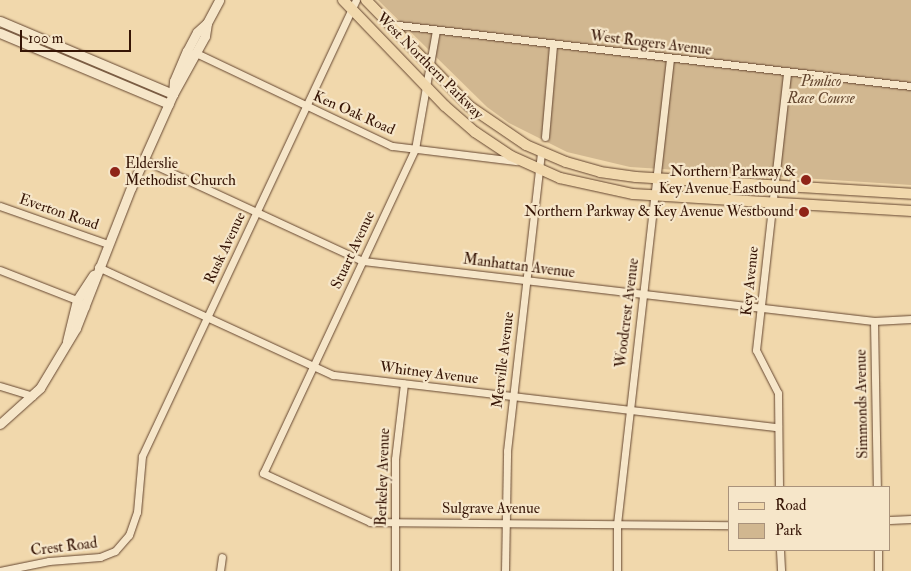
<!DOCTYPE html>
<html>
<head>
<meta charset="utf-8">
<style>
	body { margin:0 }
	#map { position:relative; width:911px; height:571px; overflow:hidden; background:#f1d8ac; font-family:"IM FELL Double Pica",serif }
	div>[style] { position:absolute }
	.green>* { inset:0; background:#d1b790 }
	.roads { filter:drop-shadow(0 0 1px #654630) drop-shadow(0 0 1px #654630) }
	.street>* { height:7px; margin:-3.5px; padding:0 3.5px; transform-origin:3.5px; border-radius:3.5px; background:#f6e6c9 }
	.secondary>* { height:9px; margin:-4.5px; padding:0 4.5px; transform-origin:4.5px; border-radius:4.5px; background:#f6e6c9 }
	.primary>* { height:10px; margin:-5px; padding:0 5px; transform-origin:5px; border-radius:5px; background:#f1d8ac }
	.dots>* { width:14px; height:14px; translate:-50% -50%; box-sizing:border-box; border:2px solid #f6e6c9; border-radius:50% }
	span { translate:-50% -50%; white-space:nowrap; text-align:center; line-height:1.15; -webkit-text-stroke:4.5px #f6e6c9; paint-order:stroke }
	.street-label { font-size:15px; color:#361506 }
	.park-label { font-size:15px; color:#64462f; font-style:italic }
	.poi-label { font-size:15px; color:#361506 }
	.left { translate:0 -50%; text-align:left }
	.right { translate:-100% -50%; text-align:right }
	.legend { position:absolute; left:728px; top:486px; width:162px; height:65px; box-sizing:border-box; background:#f6e6c9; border:1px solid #a9927b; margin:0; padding:6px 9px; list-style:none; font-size:15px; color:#361506 }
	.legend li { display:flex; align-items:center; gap:10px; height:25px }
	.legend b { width:25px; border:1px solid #a9927b }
	.scale { position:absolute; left:20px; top:30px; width:111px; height:22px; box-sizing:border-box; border:2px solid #361506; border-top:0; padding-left:6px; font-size:15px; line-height:18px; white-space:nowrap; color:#361506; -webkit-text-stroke:4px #f6e6c9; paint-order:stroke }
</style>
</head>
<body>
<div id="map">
	<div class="green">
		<div style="clip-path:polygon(378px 0,911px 0,911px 185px,630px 167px,567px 152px,509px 123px,487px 107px)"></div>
	</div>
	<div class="roads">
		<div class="street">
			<div style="left:390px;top:24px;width:525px;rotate:6.79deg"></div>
			<div style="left:436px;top:30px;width:121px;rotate:100deg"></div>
			<div style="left:415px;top:149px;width:358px;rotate:115.1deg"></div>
			<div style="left:263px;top:473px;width:118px;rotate:24.6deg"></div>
			<div style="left:370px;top:522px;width:360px;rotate:0.5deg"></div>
			<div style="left:191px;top:54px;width:5px;rotate:-11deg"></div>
			<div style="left:196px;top:53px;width:217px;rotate:25.4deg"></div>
			<div style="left:392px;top:146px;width:125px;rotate:6.9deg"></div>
			<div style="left:545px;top:137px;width:92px;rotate:-85deg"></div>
			<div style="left:144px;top:160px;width:241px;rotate:24.8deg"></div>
			<div style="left:363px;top:261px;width:515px;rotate:6.7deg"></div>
			<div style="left:874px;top:321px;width:37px;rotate:-3deg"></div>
			<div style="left:0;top:206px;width:114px;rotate:19.4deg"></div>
			<div style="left:98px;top:267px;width:259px;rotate:24.7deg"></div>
			<div style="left:333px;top:375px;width:448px;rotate:6.7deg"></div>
			<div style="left:0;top:270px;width:83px;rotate:21.3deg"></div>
			<div style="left:77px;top:300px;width:11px;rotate:41deg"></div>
			<div style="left:874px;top:321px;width:166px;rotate:89deg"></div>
			<div style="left:0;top:386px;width:34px;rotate:17deg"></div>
			<div style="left:779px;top:487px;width:94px;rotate:-90.6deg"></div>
			<div style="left:778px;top:393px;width:48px;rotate:-117.1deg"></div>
			<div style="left:756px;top:350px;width:280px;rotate:-83.6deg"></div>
			<div style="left:890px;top:520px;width:21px;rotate:-3deg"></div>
			<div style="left:780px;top:550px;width:21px;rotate:87deg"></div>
			<div style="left:878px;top:550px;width:21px;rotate:90deg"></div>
			<div style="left:0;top:571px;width:50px;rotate:-11.5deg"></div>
			<div style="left:49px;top:561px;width:51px;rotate:-4.5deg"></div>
			<div style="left:100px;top:557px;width:16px;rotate:-22deg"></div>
			<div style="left:115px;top:551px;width:21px;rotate:-49deg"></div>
			<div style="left:129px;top:535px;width:24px;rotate:-71deg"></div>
			<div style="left:137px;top:512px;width:56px;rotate:-84.9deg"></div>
			<div style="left:142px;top:456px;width:504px;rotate:-64.86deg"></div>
			<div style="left:220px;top:571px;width:14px;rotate:-82deg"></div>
			<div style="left:395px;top:571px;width:112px;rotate:-90deg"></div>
			<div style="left:395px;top:459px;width:76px;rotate:-83.2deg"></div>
			<div style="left:505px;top:571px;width:120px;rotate:-89deg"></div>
			<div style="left:507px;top:451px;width:301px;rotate:-83.5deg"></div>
			<div style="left:617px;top:571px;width:47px;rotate:-90deg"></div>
			<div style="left:617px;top:524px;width:468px;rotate:-83.5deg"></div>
		</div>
		<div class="secondary">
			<div style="left:0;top:21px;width:188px;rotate:22.9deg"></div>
			<div style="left:0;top:33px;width:183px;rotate:22.8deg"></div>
			<div style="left:173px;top:93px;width:12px;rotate:-85deg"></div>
			<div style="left:174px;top:81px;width:33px;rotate:-67deg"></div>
			<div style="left:187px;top:51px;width:21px;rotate:-62deg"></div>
			<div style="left:197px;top:32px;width:13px;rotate:-42deg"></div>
			<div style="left:67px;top:341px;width:42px;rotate:-76.3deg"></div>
			<div style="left:77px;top:300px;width:30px;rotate:-57deg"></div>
			<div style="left:0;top:424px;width:54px;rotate:-42deg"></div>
			<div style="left:40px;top:388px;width:70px;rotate:-59deg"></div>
			<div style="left:76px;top:328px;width:150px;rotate:-68.6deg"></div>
			<div style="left:131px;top:188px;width:103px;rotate:-65.9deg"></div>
			<div style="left:173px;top:94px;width:66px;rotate:-61.1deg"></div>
			<div style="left:205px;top:36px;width:13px;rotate:-81deg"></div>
			<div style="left:207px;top:23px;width:26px;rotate:-62deg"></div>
		</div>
		<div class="primary">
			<div style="left:343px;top:0;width:147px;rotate:46.1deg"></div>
			<div style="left:445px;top:106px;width:40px;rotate:41deg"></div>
			<div style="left:475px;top:132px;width:43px;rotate:33.7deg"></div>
			<div style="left:511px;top:156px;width:54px;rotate:24.2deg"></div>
			<div style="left:560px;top:178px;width:75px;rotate:12.4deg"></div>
			<div style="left:633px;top:194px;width:279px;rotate:3.5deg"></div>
			<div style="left:366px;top:0;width:148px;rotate:45.8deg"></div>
			<div style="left:469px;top:106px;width:69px;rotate:34.4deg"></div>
			<div style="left:526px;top:145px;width:43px;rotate:23deg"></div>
			<div style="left:566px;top:162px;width:35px;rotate:16deg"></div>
			<div style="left:600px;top:172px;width:36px;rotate:8deg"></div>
			<div style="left:636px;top:177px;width:276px;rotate:3.5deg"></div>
		</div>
	</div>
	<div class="dots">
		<div style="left:115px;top:172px;background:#8f2418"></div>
		<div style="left:806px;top:180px;background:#8f2418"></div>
		<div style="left:804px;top:212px;background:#8f2418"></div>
	</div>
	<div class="street-label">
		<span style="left:651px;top:43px;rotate:7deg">West Rogers Avenue</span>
		<span style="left:430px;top:66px;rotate:45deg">West Northern Parkway</span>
		<span style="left:354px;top:113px;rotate:24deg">Ken Oak Road</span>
		<span style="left:59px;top:212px;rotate:19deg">Everton Road</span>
		<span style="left:225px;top:248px;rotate:-65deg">Rusk Avenue</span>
		<span style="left:353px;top:250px;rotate:-65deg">Stuart Avenue</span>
		<span style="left:519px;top:266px;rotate:7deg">Manhattan Avenue</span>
		<span style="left:750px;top:281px;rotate:-84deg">Key Avenue</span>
		<span style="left:627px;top:313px;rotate:-83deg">Woodcrest Avenue</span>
		<span style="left:503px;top:360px;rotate:-83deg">Merville Avenue</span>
		<span style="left:429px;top:373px;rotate:7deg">Whitney Avenue</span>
		<span style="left:862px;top:404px;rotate:-91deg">Simmonds Avenue</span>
		<span style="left:383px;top:477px;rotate:-88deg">Berkeley Avenue</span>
		<span style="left:491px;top:509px">Sulgrave Avenue</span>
		<span style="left:64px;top:547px;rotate:-7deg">Crest Road</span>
	</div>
	<div class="park-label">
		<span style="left:821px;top:90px">Pimlico<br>Race Course</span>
	</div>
	<div class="poi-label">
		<span class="left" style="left:125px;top:172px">Elderslie<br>Methodist Church</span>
		<span class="right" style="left:796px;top:180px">Northern Parkway &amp;<br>Key Avenue Eastbound</span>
		<span class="right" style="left:794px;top:212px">Northern Parkway &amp; Key Avenue Westbound</span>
	</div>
	<ul class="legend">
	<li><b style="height:6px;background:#f1d8ac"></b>Road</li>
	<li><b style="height:14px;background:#d1b790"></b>Park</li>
	</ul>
	<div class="scale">100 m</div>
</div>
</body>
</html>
